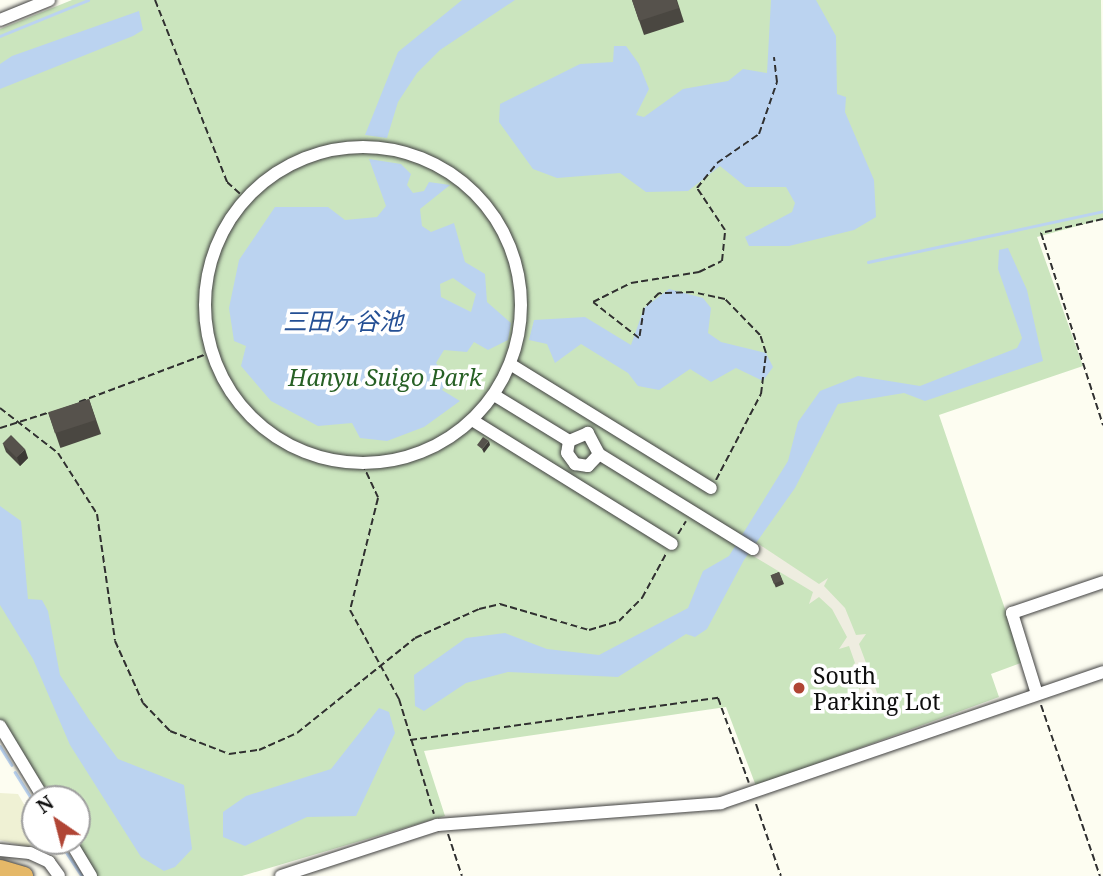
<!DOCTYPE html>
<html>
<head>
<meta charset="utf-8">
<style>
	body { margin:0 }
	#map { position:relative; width:1103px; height:876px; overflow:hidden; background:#fdfdf1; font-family:"Noto Serif","Noto Sans JP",serif }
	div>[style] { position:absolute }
	.farmland>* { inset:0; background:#eff1d4 }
	.green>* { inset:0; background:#cbe5be }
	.plaza>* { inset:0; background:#eeede0 }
	.water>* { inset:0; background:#bbd3f0 }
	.stream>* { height:2.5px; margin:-1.25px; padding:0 1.25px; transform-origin:1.25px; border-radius:1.25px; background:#bbd3f0 }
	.path>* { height:2px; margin-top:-1px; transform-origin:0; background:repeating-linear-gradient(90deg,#303030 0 7px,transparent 0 10.5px) }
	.roads { filter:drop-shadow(0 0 2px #414141) drop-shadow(0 0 2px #414141) }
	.minor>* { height:12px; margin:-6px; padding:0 6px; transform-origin:6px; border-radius:6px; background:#fff }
	.minor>.ring { margin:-6px; padding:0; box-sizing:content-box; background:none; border:12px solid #fff; border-radius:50% }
	.highway>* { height:18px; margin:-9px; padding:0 9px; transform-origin:9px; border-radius:9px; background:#e5b868 }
	.wall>* { inset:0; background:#4a4741; transform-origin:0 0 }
	.shaded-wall>* { inset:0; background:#3c3935 }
	.building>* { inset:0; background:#56524c; transform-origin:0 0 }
	.dots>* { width:19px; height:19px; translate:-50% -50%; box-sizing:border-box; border:4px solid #fff; border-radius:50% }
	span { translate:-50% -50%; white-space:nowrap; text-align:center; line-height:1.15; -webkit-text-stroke:7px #fff; paint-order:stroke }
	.park-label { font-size:23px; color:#276025; font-style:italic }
	.poi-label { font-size:23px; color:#0e0e0e }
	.left { translate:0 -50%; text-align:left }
	.water-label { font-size:24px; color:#244f94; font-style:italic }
	.north { position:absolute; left:21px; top:785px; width:70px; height:70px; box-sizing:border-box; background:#fff; border:2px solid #9f9f9f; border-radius:50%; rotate:325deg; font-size:19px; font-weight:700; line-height:28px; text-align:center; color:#0e0e0e }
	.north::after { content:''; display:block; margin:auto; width:24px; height:32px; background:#b04535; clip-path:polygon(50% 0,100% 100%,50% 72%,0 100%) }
</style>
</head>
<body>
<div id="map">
	<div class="farmland">
		<div style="clip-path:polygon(0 793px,18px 794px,35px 823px,36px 841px,28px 847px,0 840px)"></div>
	</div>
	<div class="green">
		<div style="clip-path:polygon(72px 0,1101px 0,1103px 219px,1037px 237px,1083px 366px,939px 415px,1023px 662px,991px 674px,999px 697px,756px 786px,726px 707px,424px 751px,445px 816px,242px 876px,91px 876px,77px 841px,77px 799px,44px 799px,0 727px,0 29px)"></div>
	</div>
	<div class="plaza">
		<div style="clip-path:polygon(757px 543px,819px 584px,828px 578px,824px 586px,845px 608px,856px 635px,866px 634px,859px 644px,882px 706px,868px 710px,865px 695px,854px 697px,862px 686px,857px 672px,846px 674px,855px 663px,849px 646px,839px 649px,847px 637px,832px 609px,819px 597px,809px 604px,813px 592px,750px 554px)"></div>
	</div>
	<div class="water">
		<div style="clip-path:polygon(462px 0,515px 0,440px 50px,417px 73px,398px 102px,387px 138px,365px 135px,398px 52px)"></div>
		<div style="clip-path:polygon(771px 0,816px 0,836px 36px,837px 94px,846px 97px,845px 112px,874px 180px,876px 217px,854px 230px,789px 246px,749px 246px,745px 237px,792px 212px,795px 203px,786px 187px,746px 187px,720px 166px,688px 191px,646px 192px,620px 173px,557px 178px,533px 169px,499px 122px,500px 104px,580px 64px,613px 62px,614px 46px,626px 46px,639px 64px,649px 89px,636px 115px,644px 117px,683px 89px,728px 81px,743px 69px,767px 73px)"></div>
		<div style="clip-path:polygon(139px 11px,143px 30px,133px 36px,0 89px,0 64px,12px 56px)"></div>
		<div style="clip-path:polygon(evenodd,369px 159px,401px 164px,411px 174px,407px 185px,413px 193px,424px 191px,429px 182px,450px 185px,420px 209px,422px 226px,431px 232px,454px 223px,465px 262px,485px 274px,487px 302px,511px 323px,508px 340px,488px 350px,474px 342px,467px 352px,444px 350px,436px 363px,448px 381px,442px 390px,460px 401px,424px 427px,387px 441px,360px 438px,352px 423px,318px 426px,271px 401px,241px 366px,246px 346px,234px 341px,229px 308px,239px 260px,275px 207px,328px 207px,345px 220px,377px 217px,386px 206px,369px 159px,453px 278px,476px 294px,471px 312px,441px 297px,440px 284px,453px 278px)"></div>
		<div style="clip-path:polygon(1008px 248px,1027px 290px,1043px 361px,925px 401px,904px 393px,838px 404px,795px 488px,744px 560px,707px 629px,695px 637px,686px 634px,618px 677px,508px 672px,466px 683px,424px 711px,415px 706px,414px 675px,466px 638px,505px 633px,547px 649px,599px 655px,688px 608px,703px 571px,729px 556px,788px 461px,798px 422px,820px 391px,858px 376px,920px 386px,1017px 348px,1022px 338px,998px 269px,999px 250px)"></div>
		<div style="clip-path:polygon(669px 289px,703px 298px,711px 308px,708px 333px,721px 342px,766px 353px,773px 367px,763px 381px,736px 368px,711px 382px,690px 369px,659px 390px,638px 386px,628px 373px,581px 344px,555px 363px,547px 344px,529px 340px,534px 320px,585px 317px,631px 345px,644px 308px)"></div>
		<div style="clip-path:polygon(0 506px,21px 521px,28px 599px,42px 600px,48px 611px,60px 675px,90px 721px,118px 759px,184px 785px,192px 849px,175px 867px,164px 871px,141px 857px,70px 745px,33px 659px,0 605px)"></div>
		<div style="clip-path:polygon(379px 708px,389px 712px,395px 733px,356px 816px,307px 817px,245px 846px,223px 837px,223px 812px,246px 796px,331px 769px)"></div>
	</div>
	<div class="stream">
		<div style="left:0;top:36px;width:95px;rotate:-22.2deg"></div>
		<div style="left:868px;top:262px;width:240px;rotate:-12.2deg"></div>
		<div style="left:0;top:746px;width:22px;rotate:58deg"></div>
		<div style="left:15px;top:772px;width:38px;rotate:58deg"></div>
		<div style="left:59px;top:841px;width:42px;rotate:56.7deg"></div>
	</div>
	<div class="path">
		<div style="left:155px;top:0;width:196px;rotate:68.4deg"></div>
		<div style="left:227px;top:182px;width:25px;rotate:42deg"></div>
		<div style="left:1103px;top:219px;width:64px;rotate:167.3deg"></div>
		<div style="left:1041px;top:233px;width:202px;rotate:72.1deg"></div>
		<div style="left:79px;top:402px;width:142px;rotate:-20.6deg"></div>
		<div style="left:0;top:408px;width:73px;rotate:37.8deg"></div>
		<div style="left:58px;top:453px;width:72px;rotate:57.4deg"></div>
		<div style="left:97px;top:514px;width:128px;rotate:81.9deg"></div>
		<div style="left:115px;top:641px;width:68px;rotate:65.7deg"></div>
		<div style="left:143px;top:703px;width:39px;rotate:46deg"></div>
		<div style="left:170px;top:731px;width:63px;rotate:21.3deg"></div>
		<div style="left:229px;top:754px;width:30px;rotate:-8deg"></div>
		<div style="left:259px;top:750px;width:42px;rotate:-24.1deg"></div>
		<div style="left:297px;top:733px;width:151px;rotate:-38.8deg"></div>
		<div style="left:415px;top:638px;width:70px;rotate:-24.4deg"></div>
		<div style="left:479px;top:609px;width:22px;rotate:-13deg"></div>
		<div style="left:500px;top:604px;width:93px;rotate:16.3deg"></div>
		<div style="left:589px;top:630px;width:31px;rotate:-17deg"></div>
		<div style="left:619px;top:621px;width:33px;rotate:-45deg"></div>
		<div style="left:642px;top:598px;width:50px;rotate:-61.4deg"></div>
		<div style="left:0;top:428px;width:52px;rotate:-17.7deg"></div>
		<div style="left:362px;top:463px;width:38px;rotate:65deg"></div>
		<div style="left:378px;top:498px;width:115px;rotate:104deg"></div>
		<div style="left:350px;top:610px;width:102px;rotate:61.2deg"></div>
		<div style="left:399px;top:699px;width:120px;rotate:73.1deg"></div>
		<div style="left:716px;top:480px;width:97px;rotate:-62.4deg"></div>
		<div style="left:761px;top:394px;width:41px;rotate:-83deg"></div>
		<div style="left:766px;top:353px;width:19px;rotate:-108deg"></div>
		<div style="left:760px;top:335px;width:50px;rotate:-134.2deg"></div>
		<div style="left:725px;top:299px;width:33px;rotate:-168deg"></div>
		<div style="left:693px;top:292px;width:34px;rotate:178deg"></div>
		<div style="left:659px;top:293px;width:21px;rotate:135deg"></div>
		<div style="left:644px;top:308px;width:30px;rotate:99deg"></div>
		<div style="left:639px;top:338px;width:58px;rotate:-142deg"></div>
		<div style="left:593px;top:302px;width:42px;rotate:-26.6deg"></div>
		<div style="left:631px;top:283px;width:69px;rotate:-9.2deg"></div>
		<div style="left:699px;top:272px;width:25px;rotate:-26deg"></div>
		<div style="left:722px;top:261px;width:31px;rotate:-84deg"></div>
		<div style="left:725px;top:230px;width:50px;rotate:-123.7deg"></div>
		<div style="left:697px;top:188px;width:32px;rotate:-51deg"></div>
		<div style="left:717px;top:163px;width:51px;rotate:-34.6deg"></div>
		<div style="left:759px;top:134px;width:55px;rotate:-70.9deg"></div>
		<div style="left:777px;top:82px;width:25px;rotate:-97deg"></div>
		<div style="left:678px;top:534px;width:15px;rotate:-58deg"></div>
		<div style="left:1041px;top:705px;width:181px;rotate:71deg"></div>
		<div style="left:410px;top:740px;width:311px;rotate:-7.8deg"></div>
		<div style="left:718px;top:698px;width:90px;rotate:70deg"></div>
		<div style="left:756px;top:804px;width:76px;rotate:70.9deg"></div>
		<div style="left:448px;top:834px;width:44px;rotate:71.6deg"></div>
	</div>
	<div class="roads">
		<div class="minor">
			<div style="left:0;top:20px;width:53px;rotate:-22.2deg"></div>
			<div class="ring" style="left:205px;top:147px;width:304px;height:304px"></div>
			<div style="left:510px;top:364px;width:236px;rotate:31.7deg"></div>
			<div style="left:494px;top:395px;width:88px;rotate:31.5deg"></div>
			<div style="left:569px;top:441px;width:12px;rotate:99deg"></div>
			<div style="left:567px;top:453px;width:14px;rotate:54deg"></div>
			<div style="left:575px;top:464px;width:13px;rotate:9deg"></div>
			<div style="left:588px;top:466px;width:16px;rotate:-47deg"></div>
			<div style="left:599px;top:454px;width:24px;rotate:-118deg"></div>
			<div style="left:588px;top:433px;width:21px;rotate:157deg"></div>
			<div style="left:472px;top:420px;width:235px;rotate:31.8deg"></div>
			<div style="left:599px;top:454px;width:181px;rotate:31.7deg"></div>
			<div style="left:1037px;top:694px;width:85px;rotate:-107.2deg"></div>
			<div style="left:1012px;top:613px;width:96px;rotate:-18.8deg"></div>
			<div style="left:0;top:726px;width:85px;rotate:58.9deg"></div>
			<div style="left:70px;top:841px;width:41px;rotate:59deg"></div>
			<div style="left:0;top:850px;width:30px;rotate:6deg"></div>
			<div style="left:30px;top:853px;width:21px;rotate:25deg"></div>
			<div style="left:49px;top:862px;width:17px;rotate:54deg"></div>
			<div style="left:281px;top:876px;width:164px;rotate:-18.1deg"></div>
			<div style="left:437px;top:825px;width:285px;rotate:-4.4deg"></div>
			<div style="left:721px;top:803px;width:404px;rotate:-18.9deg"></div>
		</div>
		<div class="highway">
			<div style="left:0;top:869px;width:25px;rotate:16deg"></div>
		</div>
	</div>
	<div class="wall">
		<div style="clip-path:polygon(632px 0,677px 0,684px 22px,644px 35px)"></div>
		<div style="left:89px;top:399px;width:37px;height:43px;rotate:71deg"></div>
		<div style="clip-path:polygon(3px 444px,28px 458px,20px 466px,6px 452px)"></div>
		<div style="left:779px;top:572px;width:13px;height:9px;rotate:67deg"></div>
	</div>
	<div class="shaded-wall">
		<div style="clip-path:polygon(489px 441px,490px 445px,484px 453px,482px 449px)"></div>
		<div style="clip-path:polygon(25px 449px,28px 458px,20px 466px,17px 457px)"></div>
	</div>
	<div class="building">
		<div style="clip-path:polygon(632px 0,676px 0,679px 8px,639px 21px)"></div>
		<div style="left:89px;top:399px;width:22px;height:43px;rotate:72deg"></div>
		<div style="left:11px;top:435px;width:20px;height:12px;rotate:45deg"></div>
		<div style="clip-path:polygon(483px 437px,489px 441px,482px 449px,477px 445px)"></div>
		<div style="left:779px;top:572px;width:9px;height:9px;rotate:69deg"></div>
	</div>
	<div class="dots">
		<div style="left:799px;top:688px;background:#b04535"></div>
	</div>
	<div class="park-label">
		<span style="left:385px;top:377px">Hanyu Suigo Park</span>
	</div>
	<div class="poi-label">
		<span class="left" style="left:813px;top:688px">South<br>Parking Lot</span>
	</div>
	<div class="water-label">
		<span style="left:343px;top:321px">三田ヶ谷池</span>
	</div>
	<div class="north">N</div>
</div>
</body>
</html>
